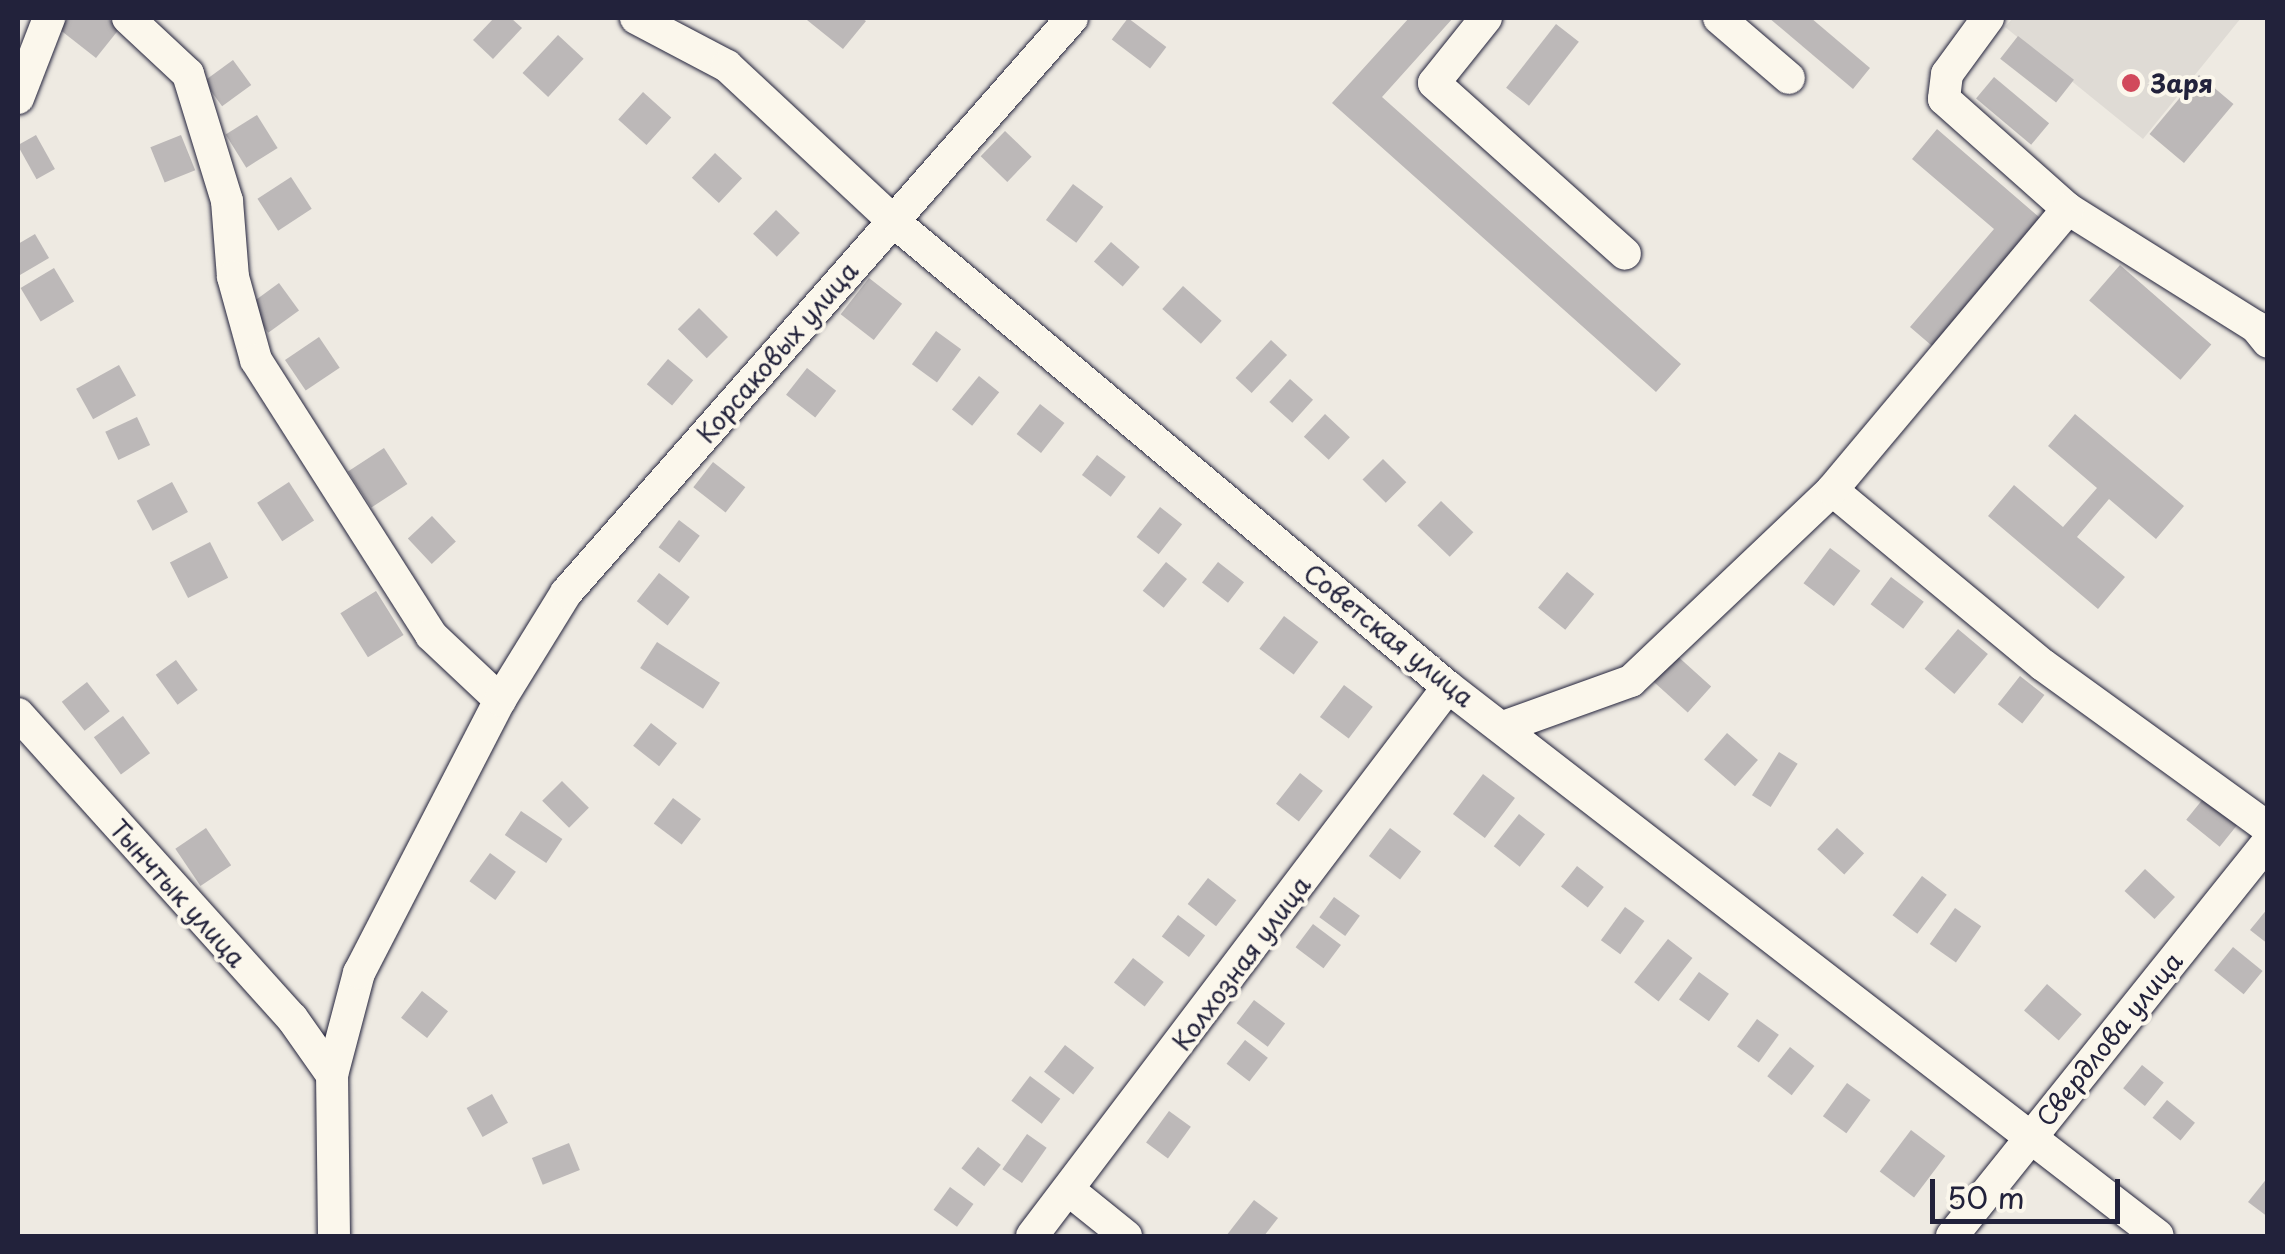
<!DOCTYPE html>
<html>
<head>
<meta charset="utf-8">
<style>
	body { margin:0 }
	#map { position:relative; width:2285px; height:1254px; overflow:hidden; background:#eeeae2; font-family:"Playpen Sans",sans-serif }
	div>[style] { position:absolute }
	.built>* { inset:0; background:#dfdbd5 }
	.building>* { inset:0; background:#bcb8b8; transform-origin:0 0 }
	.roads { filter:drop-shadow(0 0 2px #22223b) drop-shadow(0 0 2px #22223b) }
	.minor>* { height:32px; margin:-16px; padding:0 16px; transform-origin:16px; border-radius:16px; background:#fbf7ec }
	.dots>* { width:28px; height:28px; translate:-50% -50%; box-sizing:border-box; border:5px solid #fbf7ec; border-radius:50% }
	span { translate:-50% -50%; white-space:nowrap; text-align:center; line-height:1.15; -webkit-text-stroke:8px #fbf7ec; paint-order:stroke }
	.poi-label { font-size:25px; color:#22223b; font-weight:700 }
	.left { translate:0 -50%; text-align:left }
	.street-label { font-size:25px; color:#22223b }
	.frame { position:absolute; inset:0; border:20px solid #22223b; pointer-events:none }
	.scale { position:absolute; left:1930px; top:1179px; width:190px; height:45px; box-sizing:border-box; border:5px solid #22223b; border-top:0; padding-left:12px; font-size:30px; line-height:35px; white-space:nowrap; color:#22223b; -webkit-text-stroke:8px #fbf7ec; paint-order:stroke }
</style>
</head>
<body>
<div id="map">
	<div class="built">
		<div style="clip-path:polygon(2013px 18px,2241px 18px,2143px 139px,2005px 27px)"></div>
	</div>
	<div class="building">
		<div style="clip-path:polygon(68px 18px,107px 18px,120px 28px,96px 58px,59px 29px)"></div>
		<div style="clip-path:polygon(494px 18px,511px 18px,522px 28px,493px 59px,473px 40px)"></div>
		<div style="clip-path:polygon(861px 18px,866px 21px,843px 49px,807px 20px)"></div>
		<div style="left:1128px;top:18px;width:48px;height:27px;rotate:37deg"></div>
		<div style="clip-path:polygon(1409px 18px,1453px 18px,1382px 97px,1681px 364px,1656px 392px,1332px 103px)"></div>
		<div style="clip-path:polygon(1769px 18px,1811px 18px,1870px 68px,1853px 89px)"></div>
		<div style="left:1556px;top:24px;width:29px;height:81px;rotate:38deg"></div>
		<div style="left:558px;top:35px;width:35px;height:52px;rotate:43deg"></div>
		<div style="left:2018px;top:36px;width:71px;height:29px;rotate:38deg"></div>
		<div style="left:233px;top:60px;width:31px;height:36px;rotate:54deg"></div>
		<div style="left:2199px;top:75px;width:45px;height:77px;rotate:40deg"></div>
		<div style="left:1994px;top:77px;width:72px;height:28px;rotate:40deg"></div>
		<div style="left:643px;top:92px;width:38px;height:37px;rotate:42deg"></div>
		<div style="left:257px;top:115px;width:39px;height:37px;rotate:58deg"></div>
		<div style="clip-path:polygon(1937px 129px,2047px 224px,1938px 351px,1910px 327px,1994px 229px,1912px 159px)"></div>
		<div style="left:1005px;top:131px;width:37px;height:35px;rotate:44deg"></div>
		<div style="left:36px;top:135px;width:39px;height:21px;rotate:61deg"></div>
		<div style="left:181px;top:135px;width:38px;height:33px;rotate:68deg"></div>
		<div style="left:715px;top:153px;width:37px;height:34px;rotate:43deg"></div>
		<div style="left:291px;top:177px;width:38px;height:40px;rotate:57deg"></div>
		<div style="left:1073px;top:184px;width:38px;height:45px;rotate:37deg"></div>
		<div style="left:776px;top:210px;width:33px;height:33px;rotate:44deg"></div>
		<div style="clip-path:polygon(35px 234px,49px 258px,20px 275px,18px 244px)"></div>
		<div style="left:1111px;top:242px;width:38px;height:26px;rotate:41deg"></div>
		<div style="left:2120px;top:265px;width:121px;height:47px;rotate:41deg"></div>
		<div style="left:54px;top:268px;width:39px;height:39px;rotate:59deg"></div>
		<div style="left:869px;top:278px;width:42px;height:46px;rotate:38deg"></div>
		<div style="left:279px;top:283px;width:34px;height:38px;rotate:54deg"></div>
		<div style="left:1183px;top:286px;width:52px;height:31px;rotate:42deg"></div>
		<div style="left:699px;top:308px;width:41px;height:30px;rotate:45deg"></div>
		<div style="left:936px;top:331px;width:31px;height:41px;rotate:36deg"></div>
		<div style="left:319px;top:337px;width:37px;height:41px;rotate:56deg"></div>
		<div style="left:1271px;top:340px;width:22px;height:52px;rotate:43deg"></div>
		<div style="left:668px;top:359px;width:33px;height:33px;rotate:40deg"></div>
		<div style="left:119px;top:365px;width:35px;height:49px;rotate:61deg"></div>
		<div style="left:807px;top:368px;width:37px;height:34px;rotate:38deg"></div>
		<div style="left:979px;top:376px;width:26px;height:43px;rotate:39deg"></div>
		<div style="left:1290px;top:379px;width:31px;height:31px;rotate:42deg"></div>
		<div style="left:1040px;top:404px;width:31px;height:38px;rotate:38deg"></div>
		<div style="left:1325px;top:414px;width:34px;height:31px;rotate:43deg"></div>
		<div style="clip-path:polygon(2075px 414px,2184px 506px,2156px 539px,2109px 499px,2077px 537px,2125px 577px,2098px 609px,1988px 516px,2014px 485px,2063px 527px,2097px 488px,2048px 446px)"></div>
		<div style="left:137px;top:417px;width:31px;height:35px;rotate:65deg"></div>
		<div style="left:384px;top:448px;width:43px;height:43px;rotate:57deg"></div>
		<div style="left:1097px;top:455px;width:36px;height:25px;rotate:37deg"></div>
		<div style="left:1383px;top:459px;width:33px;height:29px;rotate:45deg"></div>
		<div style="left:713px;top:462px;width:41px;height:32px;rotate:38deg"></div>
		<div style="left:172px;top:482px;width:34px;height:40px;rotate:62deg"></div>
		<div style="left:289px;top:482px;width:46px;height:38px;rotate:57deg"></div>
		<div style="left:1441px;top:501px;width:45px;height:34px;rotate:44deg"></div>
		<div style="left:1160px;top:507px;width:28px;height:38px;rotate:38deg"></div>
		<div style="left:432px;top:516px;width:35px;height:33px;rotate:47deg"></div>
		<div style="left:679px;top:520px;width:26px;height:34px;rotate:37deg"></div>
		<div style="left:210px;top:542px;width:40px;height:45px;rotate:63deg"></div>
		<div style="left:1830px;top:548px;width:38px;height:44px;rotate:37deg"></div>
		<div style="left:1166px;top:562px;width:27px;height:37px;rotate:39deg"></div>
		<div style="left:1218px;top:562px;width:33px;height:26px;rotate:38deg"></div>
		<div style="left:1567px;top:572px;width:35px;height:46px;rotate:39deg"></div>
		<div style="left:659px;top:573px;width:39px;height:36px;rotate:38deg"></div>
		<div style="left:1891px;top:577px;width:41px;height:34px;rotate:37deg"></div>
		<div style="left:376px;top:591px;width:52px;height:42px;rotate:58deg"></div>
		<div style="left:1284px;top:616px;width:43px;height:41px;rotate:37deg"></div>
		<div style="left:1958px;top:629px;width:39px;height:52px;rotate:40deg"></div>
		<div style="left:657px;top:642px;width:75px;height:31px;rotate:33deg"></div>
		<div style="left:1674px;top:653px;width:50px;height:35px;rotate:42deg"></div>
		<div style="left:176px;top:660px;width:37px;height:25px;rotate:54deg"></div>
		<div style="left:2020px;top:676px;width:31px;height:36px;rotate:38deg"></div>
		<div style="left:87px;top:682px;width:37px;height:32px;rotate:52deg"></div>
		<div style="left:1344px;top:685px;width:36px;height:40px;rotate:37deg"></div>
		<div style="left:123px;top:716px;width:46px;height:36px;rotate:54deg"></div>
		<div style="left:651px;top:723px;width:33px;height:29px;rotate:38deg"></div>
		<div style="left:1727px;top:733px;width:41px;height:35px;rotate:41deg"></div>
		<div style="left:1779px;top:752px;width:22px;height:51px;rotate:32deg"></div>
		<div style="left:1300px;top:773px;width:29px;height:39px;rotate:38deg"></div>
		<div style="left:1483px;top:774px;width:40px;height:50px;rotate:37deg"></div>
		<div style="left:562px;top:781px;width:38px;height:28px;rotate:45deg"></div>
		<div style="left:2207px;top:794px;width:43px;height:33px;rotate:39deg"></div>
		<div style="left:673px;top:798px;width:35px;height:32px;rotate:37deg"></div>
		<div style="left:521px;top:811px;width:50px;height:29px;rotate:34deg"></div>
		<div style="left:1519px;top:814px;width:33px;height:41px;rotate:38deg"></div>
		<div style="left:206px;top:828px;width:45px;height:37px;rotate:56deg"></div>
		<div style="left:1390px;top:828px;width:39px;height:35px;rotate:37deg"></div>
		<div style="left:1837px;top:828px;width:37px;height:29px;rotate:43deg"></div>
		<div style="left:490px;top:853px;width:32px;height:35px;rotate:36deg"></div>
		<div style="left:1577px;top:866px;width:34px;height:26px;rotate:38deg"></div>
		<div style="left:2145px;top:869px;width:41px;height:30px;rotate:43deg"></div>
		<div style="left:1922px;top:876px;width:31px;height:49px;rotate:37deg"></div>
		<div style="left:1208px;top:878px;width:36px;height:33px;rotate:38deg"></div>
		<div style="left:1334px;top:897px;width:32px;height:25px;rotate:36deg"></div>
		<div style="left:1625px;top:907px;width:24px;height:41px;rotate:36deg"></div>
		<div style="left:1955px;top:908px;width:32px;height:44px;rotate:35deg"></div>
		<div style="clip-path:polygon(2268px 908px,2268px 944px,2250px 930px)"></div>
		<div style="left:1178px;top:915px;width:34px;height:27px;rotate:37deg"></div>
		<div style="left:1313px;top:924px;width:35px;height:29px;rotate:37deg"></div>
		<div style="left:1668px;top:939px;width:31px;height:55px;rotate:38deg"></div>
		<div style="left:2233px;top:947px;width:38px;height:30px;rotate:39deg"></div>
		<div style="left:1133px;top:958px;width:39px;height:31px;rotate:38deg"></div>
		<div style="left:1699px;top:972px;width:37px;height:34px;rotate:36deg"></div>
		<div style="left:2047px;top:984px;width:46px;height:35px;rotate:41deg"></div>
		<div style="left:422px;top:991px;width:33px;height:34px;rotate:38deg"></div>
		<div style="left:1254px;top:1000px;width:39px;height:29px;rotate:37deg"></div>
		<div style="left:1757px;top:1019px;width:27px;height:34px;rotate:36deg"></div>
		<div style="left:1245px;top:1040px;width:29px;height:30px;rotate:38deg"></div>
		<div style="left:1065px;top:1045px;width:37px;height:34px;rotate:38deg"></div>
		<div style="left:1790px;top:1047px;width:31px;height:37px;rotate:38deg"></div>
		<div style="left:2142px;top:1065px;width:28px;height:30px;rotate:39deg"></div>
		<div style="left:1030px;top:1076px;width:38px;height:31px;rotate:37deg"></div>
		<div style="left:1847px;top:1083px;width:29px;height:41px;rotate:36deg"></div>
		<div style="left:492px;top:1094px;width:33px;height:29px;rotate:61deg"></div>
		<div style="left:2167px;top:1100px;width:36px;height:23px;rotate:39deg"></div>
		<div style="left:1169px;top:1111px;width:27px;height:39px;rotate:36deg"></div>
		<div style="left:1911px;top:1130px;width:43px;height:52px;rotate:37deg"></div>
		<div style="left:1027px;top:1134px;width:24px;height:43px;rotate:35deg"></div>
		<div style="left:569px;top:1143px;width:29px;height:40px;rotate:68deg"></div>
		<div style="left:978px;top:1147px;width:29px;height:27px;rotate:38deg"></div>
		<div style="clip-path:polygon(2268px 1177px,2268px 1217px,2248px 1202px)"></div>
		<div style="left:950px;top:1187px;width:29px;height:28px;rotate:36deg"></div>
		<div style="clip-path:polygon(1254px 1200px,1278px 1218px,1264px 1236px,1226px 1236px)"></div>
	</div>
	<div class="roads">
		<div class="minor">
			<div style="left:128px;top:18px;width:82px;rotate:43deg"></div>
			<div style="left:188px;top:74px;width:133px;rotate:72.9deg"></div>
			<div style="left:227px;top:201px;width:76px;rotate:85.5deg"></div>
			<div style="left:233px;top:277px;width:86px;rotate:74.5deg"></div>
			<div style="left:256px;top:360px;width:326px;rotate:57.5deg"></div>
			<div style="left:431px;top:635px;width:95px;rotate:43.3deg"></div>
			<div style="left:636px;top:18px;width:103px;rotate:27.8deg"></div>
			<div style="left:727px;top:66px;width:226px;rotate:43deg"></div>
			<div style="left:892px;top:220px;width:726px;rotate:40.03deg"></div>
			<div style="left:1448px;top:687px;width:897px;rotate:37.71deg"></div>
			<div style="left:1486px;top:18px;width:83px;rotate:128.7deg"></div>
			<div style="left:1434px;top:83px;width:256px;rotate:41.8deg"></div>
			<div style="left:1719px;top:18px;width:92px;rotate:40.6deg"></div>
			<div style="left:1988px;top:18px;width:69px;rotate:126.2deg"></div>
			<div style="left:1947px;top:74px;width:25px;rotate:97deg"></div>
			<div style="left:1944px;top:99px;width:166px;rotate:41.6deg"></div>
			<div style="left:2068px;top:209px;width:222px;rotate:32.1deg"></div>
			<div style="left:2256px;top:327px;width:19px;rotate:51deg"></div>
			<div style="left:18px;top:98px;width:86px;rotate:-68.8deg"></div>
			<div style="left:1832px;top:490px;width:274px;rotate:39.7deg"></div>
			<div style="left:2043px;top:665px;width:278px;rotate:35.9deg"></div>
			<div style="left:18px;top:714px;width:409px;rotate:48deg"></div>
			<div style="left:292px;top:1018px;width:70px;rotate:54.9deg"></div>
			<div style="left:1503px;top:727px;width:136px;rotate:-19.8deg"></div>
			<div style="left:1631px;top:681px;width:277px;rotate:-43.5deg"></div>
			<div style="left:1832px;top:490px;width:367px;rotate:-50deg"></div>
			<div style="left:1070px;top:1191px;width:72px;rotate:38.8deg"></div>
			<div style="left:334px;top:1236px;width:161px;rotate:-90.7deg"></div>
			<div style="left:332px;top:1075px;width:106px;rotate:-75.2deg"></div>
			<div style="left:359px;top:973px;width:307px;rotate:-62.7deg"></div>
			<div style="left:500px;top:700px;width:126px;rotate:-58.3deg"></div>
			<div style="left:566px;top:593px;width:766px;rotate:-48.65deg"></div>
			<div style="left:1032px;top:1236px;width:689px;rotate:-52.85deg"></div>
			<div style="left:1952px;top:1236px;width:505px;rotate:-51.27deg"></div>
		</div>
	</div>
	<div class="dots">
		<div style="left:2131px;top:83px;background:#d1495b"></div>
	</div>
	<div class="poi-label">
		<span class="left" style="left:2151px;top:83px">Заря</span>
	</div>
	<div class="street-label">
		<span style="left:777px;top:352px;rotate:-49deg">Корсаковых улица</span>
		<span style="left:1389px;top:635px;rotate:39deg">Советская улица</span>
		<span style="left:178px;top:893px;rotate:48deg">Тынчтык улица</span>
		<span style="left:1241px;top:963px;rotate:-53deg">Колхозная улица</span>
		<span style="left:2109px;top:1039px;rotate:-51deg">Свердлова улица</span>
	</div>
	<div class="frame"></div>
	<div class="scale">50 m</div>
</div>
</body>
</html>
